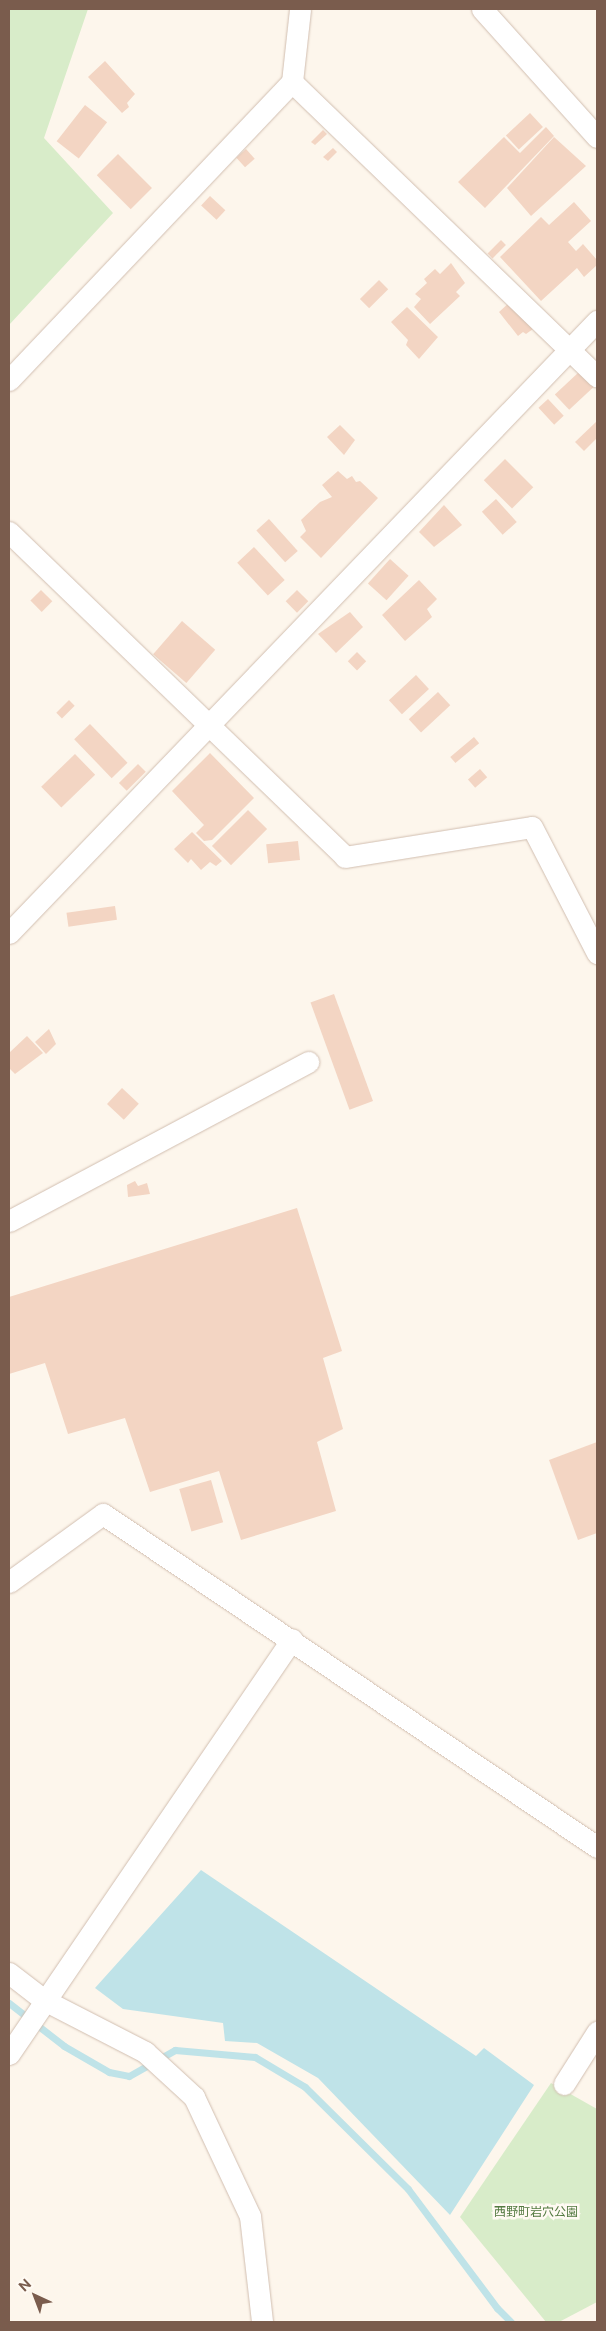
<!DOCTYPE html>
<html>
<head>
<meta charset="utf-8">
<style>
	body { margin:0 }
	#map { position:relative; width:606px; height:2331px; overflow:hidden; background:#fdf6ec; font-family:"Public Sans","Noto Sans JP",sans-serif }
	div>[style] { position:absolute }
	.green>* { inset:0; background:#d8ecc9 }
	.water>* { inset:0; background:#bfe3e8 }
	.stream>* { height:7px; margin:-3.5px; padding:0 3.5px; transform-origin:3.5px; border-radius:3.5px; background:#bfe3e8 }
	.building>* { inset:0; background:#f3d5c3; transform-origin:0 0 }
	.roads { filter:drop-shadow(0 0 1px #d1beb0) drop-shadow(0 0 1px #d1beb0) }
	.minor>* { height:21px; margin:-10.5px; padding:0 10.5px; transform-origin:10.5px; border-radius:10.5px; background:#fff }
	span { translate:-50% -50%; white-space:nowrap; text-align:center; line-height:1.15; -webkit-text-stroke:5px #fffaf3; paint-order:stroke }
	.park-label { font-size:12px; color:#537a41 }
	.frame { position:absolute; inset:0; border:10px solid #7a5c4d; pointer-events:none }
	.north { position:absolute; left:10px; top:2271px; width:50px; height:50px; -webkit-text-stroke:4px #fffaf3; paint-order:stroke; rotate:317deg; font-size:14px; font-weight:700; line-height:20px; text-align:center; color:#7a5c4d }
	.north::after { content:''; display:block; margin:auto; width:18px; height:22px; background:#7a5c4d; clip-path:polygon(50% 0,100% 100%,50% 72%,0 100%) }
</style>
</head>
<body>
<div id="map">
	<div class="green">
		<div style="clip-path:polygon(9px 9px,88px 9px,44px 138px,113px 213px,9px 325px)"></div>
		<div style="clip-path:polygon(551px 2083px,597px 2109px,597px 2302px,559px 2322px,546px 2322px,460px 2217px)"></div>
	</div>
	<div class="water">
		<div style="clip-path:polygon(201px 1870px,476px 2056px,484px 2048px,534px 2085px,450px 2215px,318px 2078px,257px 2043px,225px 2041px,223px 2023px,123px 2009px,95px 1988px)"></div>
	</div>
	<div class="stream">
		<div style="left:9px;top:2003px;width:70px;rotate:38deg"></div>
		<div style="left:64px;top:2046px;width:52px;rotate:30deg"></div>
		<div style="left:109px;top:2072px;width:20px;rotate:11deg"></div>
		<div style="left:129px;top:2076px;width:53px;rotate:-29.5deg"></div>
		<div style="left:175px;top:2050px;width:80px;rotate:5deg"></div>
		<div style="left:255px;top:2057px;width:58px;rotate:31deg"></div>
		<div style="left:305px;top:2087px;width:145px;rotate:44.7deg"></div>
		<div style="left:408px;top:2189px;width:149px;rotate:53.2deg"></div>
		<div style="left:497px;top:2308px;width:20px;rotate:45deg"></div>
	</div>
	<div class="building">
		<div style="clip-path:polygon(105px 61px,135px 94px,127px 103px,129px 107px,122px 113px,88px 77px)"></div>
		<div style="left:85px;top:105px;width:28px;height:46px;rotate:38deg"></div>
		<div style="left:530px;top:113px;width:19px;height:33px;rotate:47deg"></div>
		<div style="clip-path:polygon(546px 127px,554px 136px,485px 208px,458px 182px,504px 137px,520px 153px)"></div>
		<div style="clip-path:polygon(323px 130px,327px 134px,315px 145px,311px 142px)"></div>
		<div style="clip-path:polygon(554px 137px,586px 166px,531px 216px,507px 188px)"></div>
		<div style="clip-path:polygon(333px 148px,337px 152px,328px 161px,323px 157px)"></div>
		<div style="left:246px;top:149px;width:13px;height:13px;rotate:48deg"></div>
		<div style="left:118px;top:154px;width:48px;height:30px;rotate:45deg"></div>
		<div style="left:210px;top:196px;width:21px;height:13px;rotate:43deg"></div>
		<div style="clip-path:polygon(574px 202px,591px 221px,568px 242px,576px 251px,583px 244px,597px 260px,597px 265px,584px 277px,577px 268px,541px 301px,500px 257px,541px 217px,549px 225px)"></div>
		<div style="left:501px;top:240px;width:7px;height:19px;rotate:45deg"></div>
		<div style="clip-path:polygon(451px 263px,465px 283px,456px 292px,460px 296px,430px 324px,414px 307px,421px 299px,415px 294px,427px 283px,424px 279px,435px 269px,440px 274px)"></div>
		<div style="left:379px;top:280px;width:13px;height:27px;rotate:45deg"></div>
		<div style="clip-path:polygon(510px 302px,533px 329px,526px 334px,523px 332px,518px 336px,499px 312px)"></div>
		<div style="clip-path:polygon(407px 307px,438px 337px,419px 359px,406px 345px,408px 340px,391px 322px)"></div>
		<div style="left:579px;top:372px;width:21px;height:33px;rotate:47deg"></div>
		<div style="left:548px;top:399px;width:23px;height:13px;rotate:47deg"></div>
		<div style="clip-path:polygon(597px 421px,597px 438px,584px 451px,575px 442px)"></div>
		<div style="clip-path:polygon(340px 425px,355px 440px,344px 455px,327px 437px)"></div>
		<div style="left:505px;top:459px;width:40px;height:30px;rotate:45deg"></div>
		<div style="clip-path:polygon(338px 471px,347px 479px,352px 476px,356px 482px,360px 481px,378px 498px,321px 558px,300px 537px,306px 531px,301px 520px,320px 502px,332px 497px,322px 485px)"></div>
		<div style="left:496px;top:499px;width:31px;height:19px;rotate:48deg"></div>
		<div style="clip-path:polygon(444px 505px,462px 525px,434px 547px,419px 532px)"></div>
		<div style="left:269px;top:519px;width:43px;height:17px;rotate:48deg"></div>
		<div style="left:254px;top:547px;width:45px;height:23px;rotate:47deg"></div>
		<div style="left:390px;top:559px;width:25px;height:33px;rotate:42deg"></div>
		<div style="clip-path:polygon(419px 580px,437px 599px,427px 609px,432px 617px,405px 641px,382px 615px)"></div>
		<div style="left:41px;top:590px;width:16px;height:15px;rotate:45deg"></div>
		<div style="left:297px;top:590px;width:16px;height:16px;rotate:45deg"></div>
		<div style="clip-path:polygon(350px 612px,363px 627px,336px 653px,318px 634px)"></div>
		<div style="left:182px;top:621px;width:44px;height:44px;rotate:41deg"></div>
		<div style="left:357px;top:652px;width:13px;height:13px;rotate:45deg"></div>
		<div style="left:416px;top:675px;width:19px;height:37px;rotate:47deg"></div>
		<div style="left:438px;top:692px;width:18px;height:40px;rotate:47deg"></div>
		<div style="left:69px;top:700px;width:8px;height:18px;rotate:45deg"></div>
		<div style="left:90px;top:724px;width:54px;height:22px;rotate:46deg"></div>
		<div style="left:474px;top:737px;width:8px;height:31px;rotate:50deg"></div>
		<div style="clip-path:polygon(210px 753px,254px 798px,212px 840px,204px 841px,196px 833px,204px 825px,172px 791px)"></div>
		<div style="left:75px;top:754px;width:29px;height:47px;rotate:46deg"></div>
		<div style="left:138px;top:764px;width:11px;height:27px;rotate:45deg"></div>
		<div style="left:480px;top:769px;width:11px;height:16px;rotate:49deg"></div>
		<div style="left:248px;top:810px;width:27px;height:51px;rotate:45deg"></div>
		<div style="clip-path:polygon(192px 832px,222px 861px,216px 866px,210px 862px,201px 870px,191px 859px,188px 863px,174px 849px)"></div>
		<div style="left:298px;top:841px;width:19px;height:32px;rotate:84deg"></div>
		<div style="left:115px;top:906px;width:14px;height:49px;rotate:82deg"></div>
		<div style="left:334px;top:994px;width:114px;height:25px;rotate:70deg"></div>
		<div style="clip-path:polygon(49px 1029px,56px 1044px,46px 1054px,35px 1042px)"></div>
		<div style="clip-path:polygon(27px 1036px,43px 1053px,15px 1074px,9px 1068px,9px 1053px)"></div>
		<div style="left:122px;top:1088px;width:23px;height:22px;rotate:43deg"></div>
		<div style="clip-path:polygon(135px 1181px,138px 1186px,147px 1183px,150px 1194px,128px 1197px,127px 1185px)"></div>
		<div style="clip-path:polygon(297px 1208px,342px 1351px,323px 1358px,343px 1429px,317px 1442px,336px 1511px,241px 1540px,219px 1471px,150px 1492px,125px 1418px,68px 1434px,45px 1363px,9px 1374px,9px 1297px)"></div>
		<div style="clip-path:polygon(597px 1442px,597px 1533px,578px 1540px,549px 1460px)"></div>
		<div style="left:211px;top:1480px;width:44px;height:33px;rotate:74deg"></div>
	</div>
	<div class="roads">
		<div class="minor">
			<div style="left:482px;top:9px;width:172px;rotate:48.1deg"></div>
			<div style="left:292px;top:82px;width:424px;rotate:44deg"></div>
			<div style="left:9px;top:380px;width:411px;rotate:-46.5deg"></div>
			<div style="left:292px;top:82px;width:73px;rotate:-83.7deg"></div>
			<div style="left:9px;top:532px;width:467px;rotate:44deg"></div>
			<div style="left:345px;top:857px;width:189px;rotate:-9.1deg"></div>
			<div style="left:532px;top:827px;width:142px;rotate:62.7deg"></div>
			<div style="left:9px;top:933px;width:849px;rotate:-46.15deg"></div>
			<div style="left:9px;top:1221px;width:339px;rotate:-28deg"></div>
			<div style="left:9px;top:1582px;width:116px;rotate:-35.9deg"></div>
			<div style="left:103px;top:1514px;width:596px;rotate:33.98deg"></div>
			<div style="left:9px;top:1973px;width:44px;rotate:37.6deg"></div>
			<div style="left:44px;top:2000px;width:114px;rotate:27.2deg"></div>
			<div style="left:145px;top:2052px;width:67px;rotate:42.6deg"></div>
			<div style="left:194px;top:2097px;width:132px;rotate:64.8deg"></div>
			<div style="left:250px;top:2216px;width:107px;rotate:83.5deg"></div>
			<div style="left:9px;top:2054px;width:502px;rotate:-55.71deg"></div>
			<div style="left:564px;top:2084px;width:62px;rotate:-57.6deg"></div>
		</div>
	</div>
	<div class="park-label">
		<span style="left:536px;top:2213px">西野町岩穴公園</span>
	</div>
	<div class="frame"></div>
	<div class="north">N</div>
</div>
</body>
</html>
